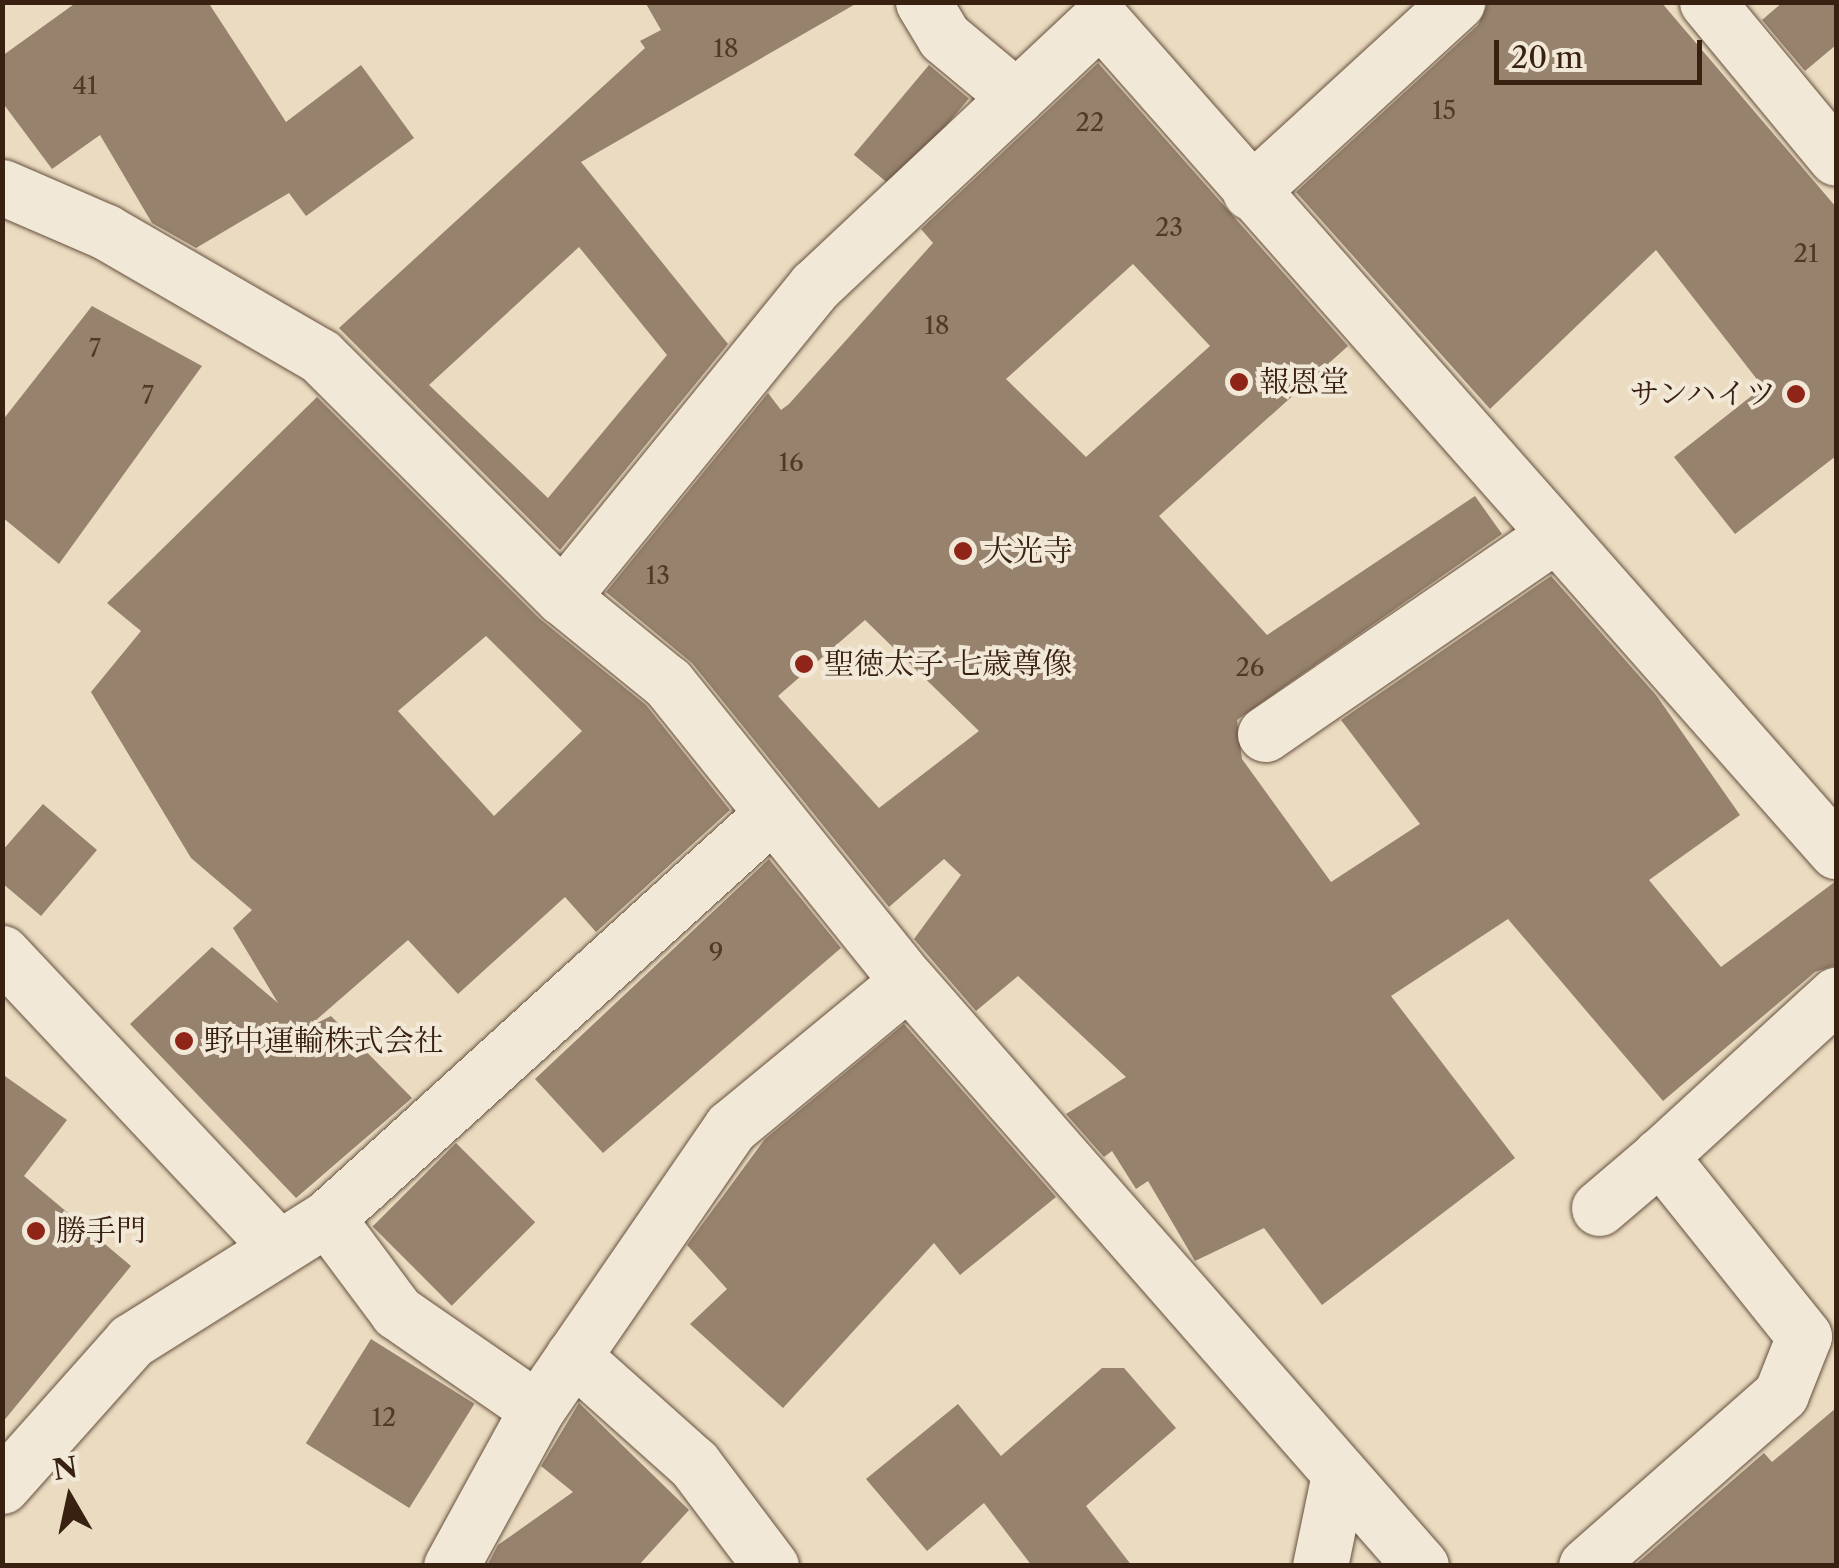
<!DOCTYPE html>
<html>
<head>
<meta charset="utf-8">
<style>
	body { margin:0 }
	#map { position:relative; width:1839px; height:1568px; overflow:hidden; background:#ebdcc1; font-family:"Libre Caslon Text","Noto Serif JP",serif }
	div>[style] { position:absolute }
	.building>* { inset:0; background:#96826d; transform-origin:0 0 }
	.roads { filter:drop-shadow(0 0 2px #66503e) drop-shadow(0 0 2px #66503e) }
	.minor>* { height:55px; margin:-27.5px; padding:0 27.5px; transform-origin:27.5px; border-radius:27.5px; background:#f2e8d7 }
	.dots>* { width:28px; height:28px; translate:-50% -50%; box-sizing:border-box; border:5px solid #f2e8d7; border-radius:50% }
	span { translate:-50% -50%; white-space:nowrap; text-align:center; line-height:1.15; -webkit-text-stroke:8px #f2e8d7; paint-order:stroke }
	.number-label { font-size:25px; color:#503929 }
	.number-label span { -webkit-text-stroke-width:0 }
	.poi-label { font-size:30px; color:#392112 }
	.left { translate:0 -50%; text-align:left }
	.right { translate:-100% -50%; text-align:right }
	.frame { position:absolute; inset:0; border:5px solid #392112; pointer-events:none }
	.north { position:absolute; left:20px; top:1448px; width:100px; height:100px; -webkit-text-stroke:8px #f2e8d7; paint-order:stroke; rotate:351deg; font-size:28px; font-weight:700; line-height:40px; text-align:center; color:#392112 }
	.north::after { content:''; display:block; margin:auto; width:35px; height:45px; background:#392112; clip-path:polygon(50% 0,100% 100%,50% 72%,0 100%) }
	.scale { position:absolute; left:1494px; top:40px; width:208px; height:45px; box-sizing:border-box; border:5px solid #392112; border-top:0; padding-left:12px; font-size:30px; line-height:35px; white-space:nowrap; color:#392112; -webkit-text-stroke:8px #f2e8d7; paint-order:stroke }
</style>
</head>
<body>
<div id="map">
	<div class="building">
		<div style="clip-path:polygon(77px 2px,208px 2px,286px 122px,361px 65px,414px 138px,306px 216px,289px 193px,196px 248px,152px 223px,100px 135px,52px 169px,2px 102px,2px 56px)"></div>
		<div style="clip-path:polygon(evenodd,645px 2px,859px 2px,581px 162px,728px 344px,560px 550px,339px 328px,645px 48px,640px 41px,661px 30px,645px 2px,579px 247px,667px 355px,548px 498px,429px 385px,579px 247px)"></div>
		<div style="clip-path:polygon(1488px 2px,1661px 2px,1836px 207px,1836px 456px,1735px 534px,1674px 457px,1763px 387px,1656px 250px,1490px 409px,1296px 192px,1478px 25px)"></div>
		<div style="clip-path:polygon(1783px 2px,1836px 2px,1836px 45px,1805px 71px,1762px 20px)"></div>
		<div style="clip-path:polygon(evenodd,1098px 63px,1348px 346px,1159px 516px,1267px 635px,1475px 496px,1502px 534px,1237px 720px,1242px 759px,1331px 882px,1420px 824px,1341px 720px,1551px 576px,1656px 695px,1740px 815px,1649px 880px,1721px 967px,1836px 881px,1836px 965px,1815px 972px,1663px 1101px,1508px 919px,1391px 996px,1515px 1158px,1322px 1305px,1264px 1228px,1195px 1261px,1148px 1181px,1136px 1189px,1112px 1151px,1104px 1157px,1066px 1114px,1126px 1077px,1018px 976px,976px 1011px,914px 939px,961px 875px,944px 859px,889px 907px,692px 663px,606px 592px,768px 393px,781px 410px,789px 404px,933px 243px,921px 229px,1098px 63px,1133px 264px,1210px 346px,1086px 457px,1006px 379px,1133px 264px,1098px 63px,865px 620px,979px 731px,879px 808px,778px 696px,865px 620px)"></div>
		<div style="left:929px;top:65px;width:52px;height:117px;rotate:40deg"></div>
		<div style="clip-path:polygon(92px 306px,202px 366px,59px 564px,2px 517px,2px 421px)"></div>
		<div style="clip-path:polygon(evenodd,317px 397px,540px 619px,646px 705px,730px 810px,596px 932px,565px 897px,458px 994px,408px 940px,307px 1028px,331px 1016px,412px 1098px,296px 1198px,130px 1024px,212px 947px,278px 1003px,233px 928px,252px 910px,191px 858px,91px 692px,141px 631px,107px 603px,317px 397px,486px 636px,582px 731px,494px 816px,398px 711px,486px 636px)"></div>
		<div style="clip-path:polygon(43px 804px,97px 850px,41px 916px,2px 883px,2px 851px)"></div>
		<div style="clip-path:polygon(769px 859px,841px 948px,603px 1153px,535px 1079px)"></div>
		<div style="clip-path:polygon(904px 1024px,1056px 1197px,960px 1275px,934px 1243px,783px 1408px,690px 1324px,727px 1289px,687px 1245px,765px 1139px)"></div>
		<div style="clip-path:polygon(2px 1074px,67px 1120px,24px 1176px,131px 1266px,2px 1423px)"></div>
		<div style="left:456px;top:1143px;width:112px;height:118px;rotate:45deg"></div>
		<div style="left:371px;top:1339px;width:122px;height:123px;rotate:32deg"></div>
		<div style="clip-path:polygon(1102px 1368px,1124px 1368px,1176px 1428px,1086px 1506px,1132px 1566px,1032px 1566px,984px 1503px,927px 1551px,866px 1479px,958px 1404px,1001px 1456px)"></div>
		<div style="clip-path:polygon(579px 1403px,689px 1510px,638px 1566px,487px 1566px,498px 1545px,573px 1492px,541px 1466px)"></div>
		<div style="clip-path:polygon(1836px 1408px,1836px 1566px,1634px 1566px,1764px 1453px,1772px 1462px)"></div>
	</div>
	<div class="roads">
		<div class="minor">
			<div style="left:923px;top:2px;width:41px;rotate:59deg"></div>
			<div style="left:944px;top:37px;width:94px;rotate:39.8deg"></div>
			<div style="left:1707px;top:2px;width:202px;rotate:50.4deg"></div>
			<div style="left:2px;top:187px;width:113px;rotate:23.4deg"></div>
			<div style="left:106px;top:232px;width:247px;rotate:30.1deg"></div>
			<div style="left:320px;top:356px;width:342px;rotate:44.9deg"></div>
			<div style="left:562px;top:597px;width:136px;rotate:39.1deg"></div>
			<div style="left:668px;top:683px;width:383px;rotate:51.2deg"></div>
			<div style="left:908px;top:981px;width:778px;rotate:48.75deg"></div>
			<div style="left:1250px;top:192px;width:281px;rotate:-42.5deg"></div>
			<div style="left:562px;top:597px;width:401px;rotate:-50.9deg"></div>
			<div style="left:815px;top:286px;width:391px;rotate:-43.2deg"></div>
			<div style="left:1100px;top:18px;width:1112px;rotate:48.54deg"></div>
			<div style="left:1265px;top:734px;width:352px;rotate:-34.5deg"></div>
			<div style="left:2px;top:953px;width:402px;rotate:46.8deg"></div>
			<div style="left:1599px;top:1208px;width:80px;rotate:-40.4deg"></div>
			<div style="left:327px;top:1218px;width:117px;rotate:53.3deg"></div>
			<div style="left:397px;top:1312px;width:170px;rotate:34.7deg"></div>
			<div style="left:573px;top:1356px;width:162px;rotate:41.8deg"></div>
			<div style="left:694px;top:1464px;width:128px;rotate:53deg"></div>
			<div style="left:2px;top:1486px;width:194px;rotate:-48.3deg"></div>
			<div style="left:131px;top:1341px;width:231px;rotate:-32.1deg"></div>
			<div style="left:327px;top:1218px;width:601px;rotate:-42.24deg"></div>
			<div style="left:451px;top:1566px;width:179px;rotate:-61.3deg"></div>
			<div style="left:537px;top:1409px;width:342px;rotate:-55.5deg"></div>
			<div style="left:731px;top:1127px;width:229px;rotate:-39.5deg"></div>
			<div style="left:1320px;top:1566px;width:94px;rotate:-78.3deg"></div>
			<div style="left:1586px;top:1566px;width:260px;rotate:-41.4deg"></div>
			<div style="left:1781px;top:1394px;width:62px;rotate:-68.4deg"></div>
			<div style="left:1804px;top:1336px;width:231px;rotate:-128.7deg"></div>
			<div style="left:1660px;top:1156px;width:239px;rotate:-42.5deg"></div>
		</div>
	</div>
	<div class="dots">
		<div style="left:1239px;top:382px;background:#8f2418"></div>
		<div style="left:1796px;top:394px;background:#8f2418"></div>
		<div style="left:963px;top:551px;background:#8f2418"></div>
		<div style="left:804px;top:664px;background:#8f2418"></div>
		<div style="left:184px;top:1041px;background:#8f2418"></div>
		<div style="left:36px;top:1231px;background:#8f2418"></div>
	</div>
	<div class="number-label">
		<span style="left:726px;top:49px">18</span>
		<span style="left:85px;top:86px">41</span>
		<span style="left:1444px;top:111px">15</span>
		<span style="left:1090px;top:123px">22</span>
		<span style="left:1169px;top:228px">23</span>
		<span style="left:1806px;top:254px">21</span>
		<span style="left:937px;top:326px">18</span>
		<span style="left:95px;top:349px">7</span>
		<span style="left:148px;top:396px">7</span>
		<span style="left:791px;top:463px">16</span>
		<span style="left:658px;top:576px">13</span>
		<span style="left:1250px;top:668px">26</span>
		<span style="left:716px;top:953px">9</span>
		<span style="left:384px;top:1418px">12</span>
	</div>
	<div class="poi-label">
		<span class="left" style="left:1259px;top:382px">報恩堂</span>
		<span class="right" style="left:1776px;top:394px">サンハイツ</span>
		<span class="left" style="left:983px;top:551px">大光寺</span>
		<span class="left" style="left:824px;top:664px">聖徳太子 七歳尊像</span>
		<span class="left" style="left:204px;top:1041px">野中運輸株式会社</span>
		<span class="left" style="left:56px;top:1231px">勝手門</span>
	</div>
	<div class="frame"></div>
	<div class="north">N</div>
	<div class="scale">20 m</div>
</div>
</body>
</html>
